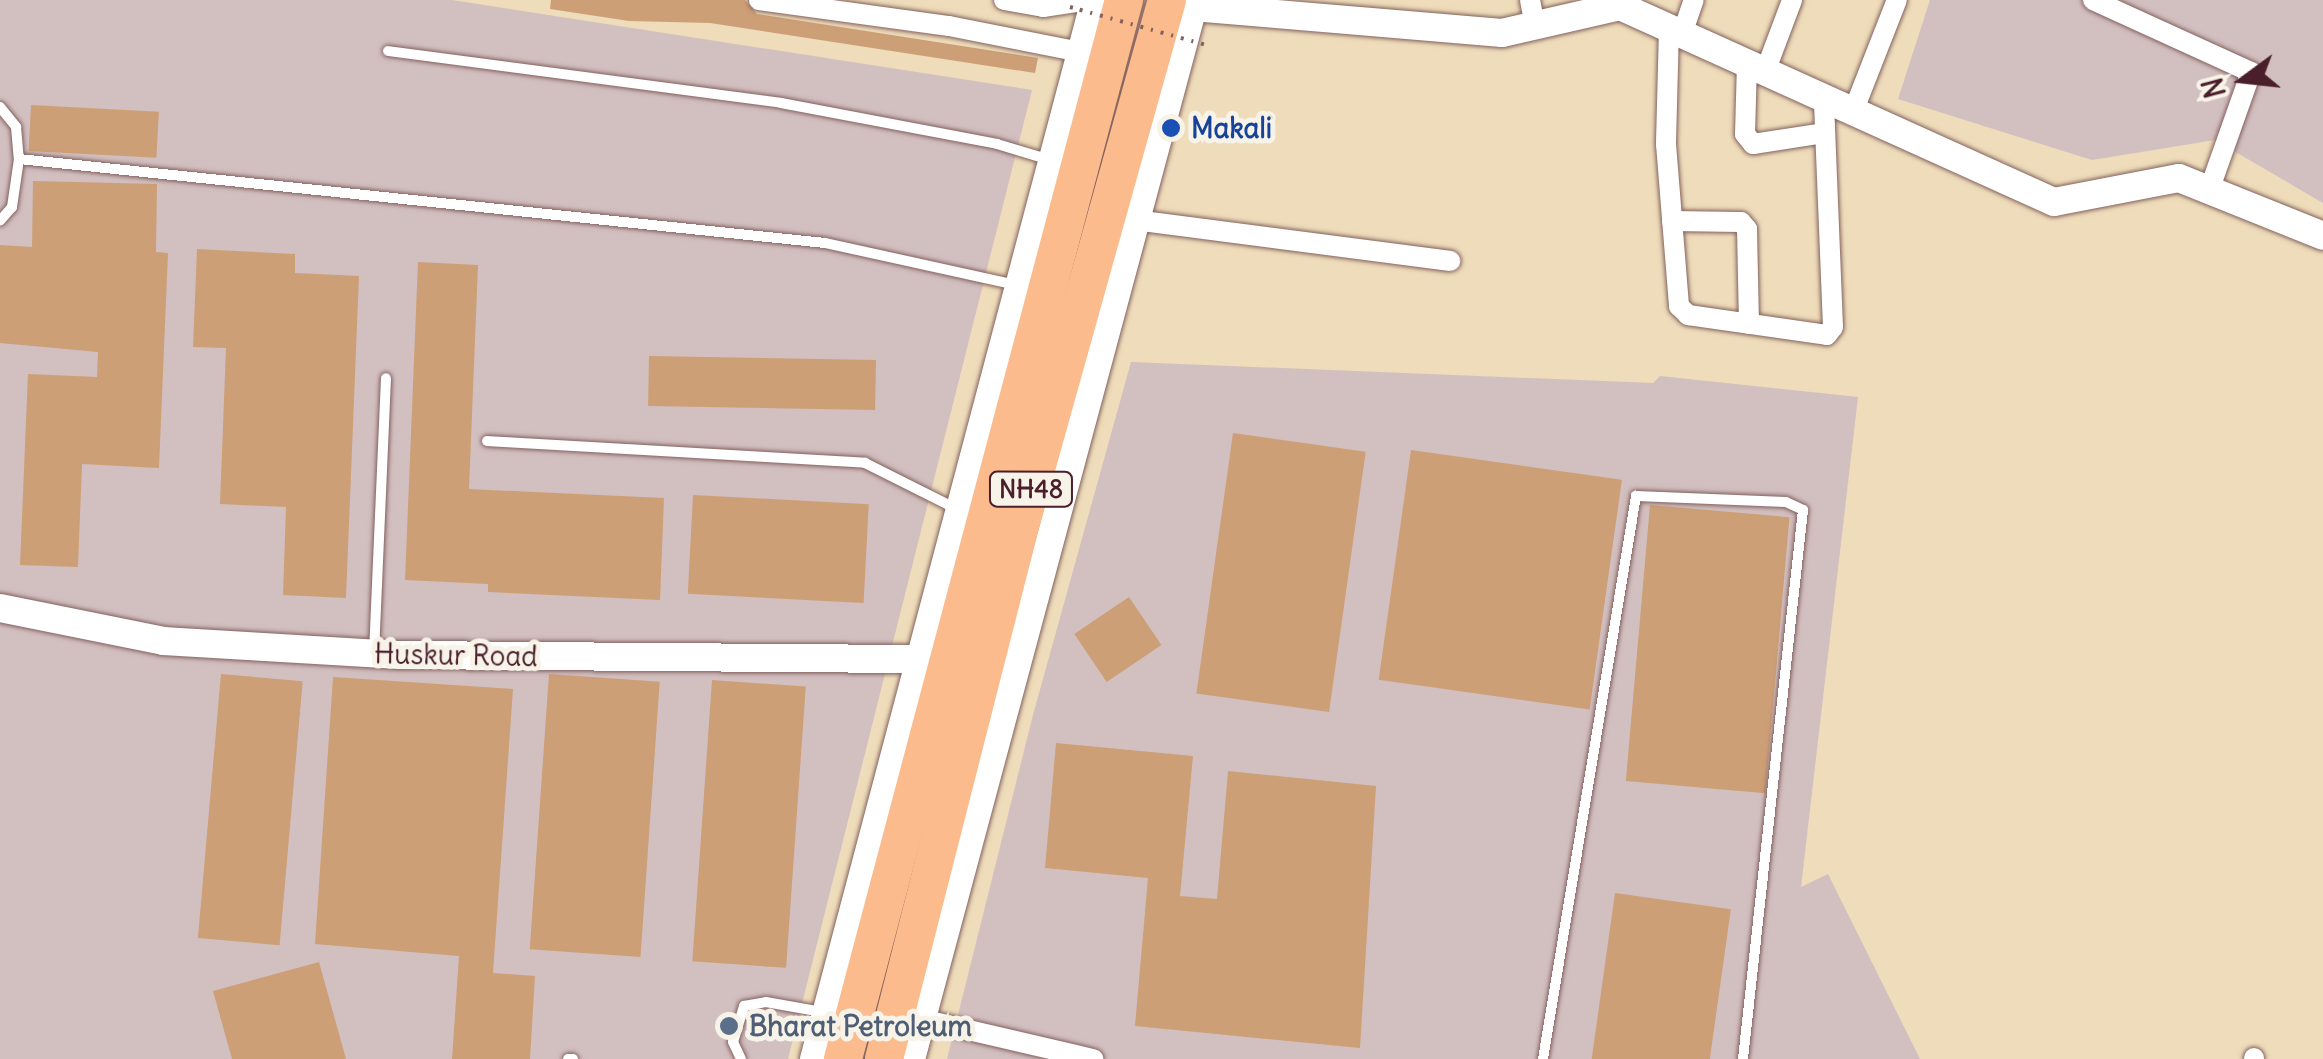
<!DOCTYPE html>
<html>
<head>
<meta charset="utf-8">
<style>
	body { margin:0 }
	#map { position:relative; width:2323px; height:1059px; overflow:hidden; background:#eedcba; font-family:Delius,sans-serif }
	div>[style] { position:absolute }
	.industrial>* { inset:0; background:#d2bfc0 }
	.building>* { inset:0; background:#cd9f76; transform-origin:0 0 }
	.roads { filter:drop-shadow(0 0 2px #83615d) drop-shadow(0 0 2px #83615d) }
	.service>* { height:10px; margin:-5px; padding:0 5px; transform-origin:5px; border-radius:5px; background:#fff }
	.minor>* { height:20px; margin:-10px; padding:0 10px; transform-origin:10px; border-radius:10px; background:#fff }
	.tertiary>* { height:28px; margin:-14px; padding:0 14px; transform-origin:14px; border-radius:14px; background:#fff }
	.motorway>* { height:38px; margin:-19px; padding:0 19px; transform-origin:19px; border-radius:19px; background:#fbbb8d }
	.path-bridge>* { height:4px; margin-top:-2px; transform-origin:0; background:repeating-linear-gradient(90deg,#83615d 0 2.5px,transparent 0 10.5px) }
	.dots>* { width:28px; height:28px; translate:-50% -50%; box-sizing:border-box; border:5px solid #f7f3e8; border-radius:50% }
	span { translate:-50% -50%; white-space:nowrap; text-align:center; line-height:1.15; -webkit-text-stroke:10px #f7f3e8; paint-order:stroke }
	.shield-label span { padding:2px 8px; background:#f7f3e8; border:2px solid; border-radius:8px; -webkit-text-stroke-width:0 }
	.shield-label { font-size:25px; color:#4a1f2b; font-weight:700 }
	.transit-label { font-size:28px; color:#164399; font-weight:700 }
	.left { translate:0 -50%; text-align:left }
	.street-label { font-size:28px; color:#4a1f2b }
	.service-label { font-size:28px; color:#4e5e75; font-weight:700 }
	.north { position:absolute; left:2193px; top:30px; width:100px; height:100px; -webkit-text-stroke:8px #f7f3e8; paint-order:stroke; rotate:255deg; font-size:28px; font-weight:700; line-height:40px; text-align:center; color:#4a1f2b }
	.north::after { content:''; display:block; margin:auto; width:35px; height:45px; background:#4a1f2b; clip-path:polygon(50% 0,100% 100%,50% 72%,0 100%) }
</style>
</head>
<body>
<div id="map">
	<div class="industrial">
		<div style="clip-path:polygon(0 0,452px 0,1032px 90px,788px 1059px,0 1059px)"></div>
		<div style="clip-path:polygon(1930px 0,2323px 0,2323px 203px,2215px 140px,2092px 160px,1898px 99px)"></div>
		<div style="clip-path:polygon(1131px 362px,1653px 383px,1660px 376px,1858px 397px,1801px 887px,1828px 874px,1920px 1059px,947px 1059px,1033px 715px)"></div>
	</div>
	<div class="building">
		<div style="clip-path:polygon(551px 0,745px 0,757px 14px,1038px 58px,1035px 73px,710px 23px,629px 21px,550px 9px)"></div>
		<div style="left:31px;top:105px;width:128px;height:46px;rotate:3deg"></div>
		<div style="clip-path:polygon(33px 181px,157px 184px,156px 252px,168px 253px,159px 468px,82px 464px,78px 567px,20px 565px,28px 374px,97px 377px,98px 352px,0 343px,0 245px,32px 247px)"></div>
		<div style="clip-path:polygon(197px 249px,295px 254px,295px 273px,359px 276px,346px 598px,283px 595px,286px 507px,220px 504px,226px 348px,193px 347px)"></div>
		<div style="clip-path:polygon(418px 262px,478px 265px,469px 489px,664px 498px,660px 600px,488px 592px,488px 584px,405px 580px)"></div>
		<div style="left:649px;top:356px;width:227px;height:50px;rotate:1deg"></div>
		<div style="left:1233px;top:433px;width:134px;height:263px;rotate:8deg"></div>
		<div style="left:1411px;top:450px;width:213px;height:232px;rotate:8deg"></div>
		<div style="left:693px;top:495px;width:176px;height:99px;rotate:3deg"></div>
		<div style="left:1650px;top:505px;width:140px;height:277px;rotate:5deg"></div>
		<div style="left:1129px;top:597px;width:58px;height:66px;rotate:56deg"></div>
		<div style="left:221px;top:674px;width:82px;height:265px;rotate:5deg"></div>
		<div style="left:549px;top:674px;width:111px;height:276px;rotate:4deg"></div>
		<div style="clip-path:polygon(333px 677px,513px 689px,493px 973px,535px 976px,530px 1059px,452px 1059px,459px 956px,315px 944px)"></div>
		<div style="left:712px;top:680px;width:94px;height:282px;rotate:4deg"></div>
		<div style="clip-path:polygon(1056px 743px,1193px 756px,1180px 896px,1217px 899px,1228px 771px,1376px 786px,1360px 1048px,1135px 1026px,1148px 878px,1045px 868px)"></div>
		<div style="left:1615px;top:893px;width:117px;height:168px;rotate:8deg"></div>
		<div style="clip-path:polygon(319px 962px,346px 1059px,232px 1059px,213px 991px)"></div>
	</div>
	<div class="roads">
		<div class="service">
			<div style="left:388px;top:51px;width:396px;rotate:7.5deg"></div>
			<div style="left:781px;top:103px;width:220px;rotate:10.7deg"></div>
			<div style="left:997px;top:144px;width:55px;rotate:16.8deg"></div>
			<div style="left:0;top:107px;width:26px;rotate:51deg"></div>
			<div style="left:16px;top:127px;width:32px;rotate:85deg"></div>
			<div style="left:19px;top:159px;width:49px;rotate:98.3deg"></div>
			<div style="left:12px;top:207px;width:18px;rotate:131deg"></div>
			<div style="left:19px;top:159px;width:810px;rotate:5.95deg"></div>
			<div style="left:825px;top:243px;width:196px;rotate:12.4deg"></div>
			<div style="left:487px;top:441px;width:379px;rotate:3.3deg"></div>
			<div style="left:865px;top:463px;width:101px;rotate:26.6deg"></div>
			<div style="left:374px;top:653px;width:275px;rotate:-87.5deg"></div>
			<div style="left:568px;top:1059px;width:5px"></div>
			<div style="left:741px;top:1059px;width:19px;rotate:-115deg"></div>
			<div style="left:733px;top:1042px;width:38px;rotate:-73deg"></div>
			<div style="left:744px;top:1006px;width:22px;rotate:-10deg"></div>
			<div style="left:766px;top:1002px;width:57px;rotate:10.1deg"></div>
			<div style="left:1543px;top:1059px;width:571px;rotate:-80.62deg"></div>
			<div style="left:1636px;top:496px;width:150px;rotate:2.3deg"></div>
			<div style="left:1786px;top:502px;width:19px;rotate:25deg"></div>
			<div style="left:1803px;top:510px;width:552px;rotate:96.24deg"></div>
		</div>
		<div class="minor">
			<div style="left:759px;top:0;width:192px;rotate:7.8deg"></div>
			<div style="left:949px;top:26px;width:134px;rotate:11.2deg"></div>
			<div style="left:1004px;top:0;width:40px;rotate:10deg"></div>
			<div style="left:1043px;top:7px;width:48px;rotate:-8.5deg"></div>
			<div style="left:1530px;top:0;width:25px;rotate:79deg"></div>
			<div style="left:2093px;top:0;width:174px;rotate:24.5deg"></div>
			<div style="left:2251px;top:72px;width:123px;rotate:109.5deg"></div>
			<div style="left:1669px;top:28px;width:116px;rotate:91.5deg"></div>
			<div style="left:1666px;top:144px;width:163px;rotate:85.4deg"></div>
			<div style="left:1679px;top:306px;width:13px;rotate:45deg"></div>
			<div style="left:1688px;top:315px;width:140px;rotate:8.2deg"></div>
			<div style="left:1827px;top:335px;width:10px;rotate:-53deg"></div>
			<div style="left:1833px;top:327px;width:229px;rotate:-92.3deg"></div>
			<div style="left:1682px;top:34px;width:36px;rotate:-71deg"></div>
			<div style="left:1747px;top:63px;width:71px;rotate:91.6deg"></div>
			<div style="left:1745px;top:134px;width:13px;rotate:51deg"></div>
			<div style="left:1753px;top:144px;width:73px;rotate:-8.7deg"></div>
			<div style="left:1765px;top:72px;width:77px;rotate:-69.4deg"></div>
			<div style="left:1853px;top:112px;width:120px;rotate:-68.6deg"></div>
			<div style="left:1135px;top:220px;width:318px;rotate:7.4deg"></div>
			<div style="left:1672px;top:221px;width:69px;rotate:0.8deg"></div>
			<div style="left:1741px;top:222px;width:9px;rotate:49deg"></div>
			<div style="left:1747px;top:229px;width:95px;rotate:88.8deg"></div>
			<div style="left:921px;top:1019px;width:177px;rotate:13.1deg"></div>
			<div style="left:2254px;top:1058px;width:1px;rotate:90deg"></div>
		</div>
		<div class="tertiary">
			<div style="left:1193px;top:7px;width:310px;rotate:4.8deg"></div>
			<div style="left:1502px;top:33px;width:121px;rotate:-12.9deg"></div>
			<div style="left:1620px;top:6px;width:476px;rotate:24.3deg"></div>
			<div style="left:2054px;top:202px;width:127px;rotate:-10.9deg"></div>
			<div style="left:2179px;top:178px;width:155px;rotate:21.9deg"></div>
			<div style="left:0;top:608px;width:166px;rotate:11.4deg"></div>
			<div style="left:163px;top:641px;width:238px;rotate:3.4deg"></div>
			<div style="left:401px;top:655px;width:515px;rotate:0.45deg"></div>
			<div style="left:814px;top:1059px;width:1096px;rotate:-75.14deg"></div>
			<div style="left:911px;top:1059px;width:1096px;rotate:-74.99deg"></div>
		</div>
		<div class="motorway">
			<div style="left:843px;top:1059px;width:1096px;rotate:-75.14deg"></div>
			<div style="left:884px;top:1059px;width:550px;rotate:-75.69deg"></div>
			<div style="left:1020px;top:526px;width:546px;rotate:-74.39deg"></div>
		</div>
	</div>
	<div class="path-bridge">
		<div style="left:1070px;top:7px;width:141px;rotate:15.6deg"></div>
	</div>
	<div class="dots">
		<div style="left:1171px;top:128px;background:#1a4fb4"></div>
		<div style="left:729px;top:1026px;background:#5c6f8a"></div>
	</div>
	<div class="shield-label">
		<span style="left:1031px;top:489px">NH48</span>
	</div>
	<div class="transit-label">
		<span class="left" style="left:1191px;top:128px">Makali</span>
	</div>
	<div class="street-label">
		<span style="left:456px;top:655px;rotate:1deg">Huskur Road</span>
	</div>
	<div class="service-label">
		<span class="left" style="left:749px;top:1026px">Bharat Petroleum</span>
	</div>
	<div class="north">N</div>
</div>
</body>
</html>
